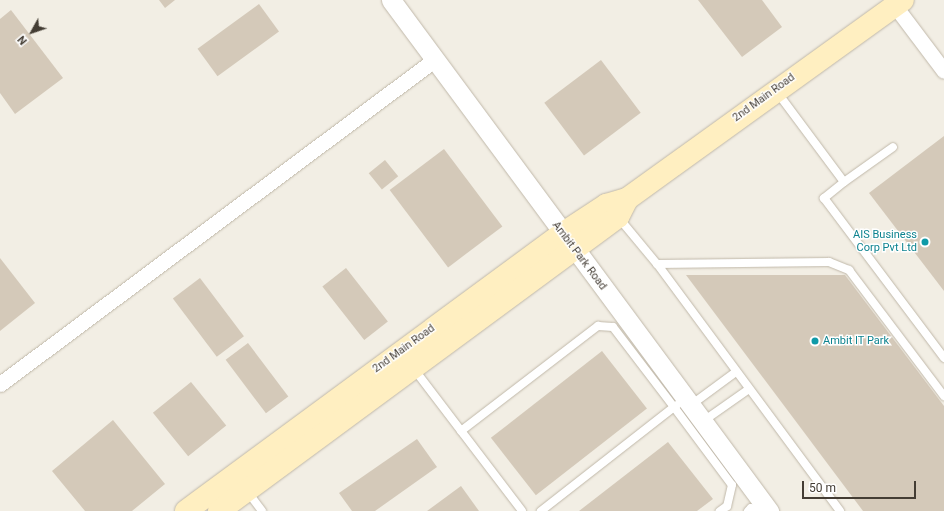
<!DOCTYPE html>
<html>
<head>
<meta charset="utf-8">
<style>
	body { margin:0 }
	#map { position:relative; width:944px; height:511px; overflow:hidden; background:#f2eee4; font-family:Roboto,sans-serif }
	div>[style] { position:absolute }
	.building>* { inset:0; background:#d4c9b9; transform-origin:0 0 }
	.roads { filter:drop-shadow(0 0 1px #c0b8a9) drop-shadow(0 0 1px #c0b8a9) }
	.service>* { height:8px; margin:-4px; padding:0 4px; transform-origin:4px; border-radius:4px; background:#fff }
	.minor>* { height:15px; margin:-7.5px; padding:0 7.5px; transform-origin:7.5px; border-radius:7.5px; background:#fff }
	.tertiary>* { height:19px; margin:-9.5px; padding:0 9.5px; transform-origin:9.5px; border-radius:9.5px; background:#fff }
	.secondary>* { height:22px; margin:-11px; padding:0 11px; transform-origin:11px; border-radius:11px; background:#ffefc1 }
	.dots>* { width:11px; height:11px; translate:-50% -50%; box-sizing:border-box; border:2px solid #fff; border-radius:50% }
	span { translate:-50% -50%; white-space:nowrap; text-align:center; line-height:1.15; -webkit-text-stroke:3px #fff; paint-order:stroke }
	.street-label { font-size:11px; color:#443d34 }
	.culture-label { font-size:11px; color:#0d838f }
	.right { translate:-100% -50%; text-align:right }
	.left { translate:0 -50%; text-align:left }
	.north { position:absolute; left:12px; top:12px; width:40px; height:40px; -webkit-text-stroke:3px #fff; paint-order:stroke; rotate:230deg; font-size:11px; font-weight:700; line-height:16px; text-align:center; color:#443d34 }
	.north::after { content:''; display:block; margin:auto; width:14px; height:18px; background:#443d34; clip-path:polygon(50% 0,100% 100%,50% 72%,0 100%) }
	.scale { position:absolute; left:802px; top:481px; width:114px; height:18px; box-sizing:border-box; border:2px solid #443d34; border-top:0; padding-left:5px; font-size:12px; line-height:14px; white-space:nowrap; color:#443d34; -webkit-text-stroke:3px #fff; paint-order:stroke }
</style>
</head>
<body>
<div id="map">
	<div class="building">
		<div style="clip-path:polygon(159px 0,175px 0,165px 8px)"></div>
		<div style="clip-path:polygon(698px 0,762px 0,782px 27px,742px 57px)"></div>
		<div style="left:259px;top:4px;width:34px;height:76px;rotate:54deg"></div>
		<div style="clip-path:polygon(11px 10px,63px 78px,15px 114px,0 93px,0 19px)"></div>
		<div style="left:601px;top:60px;width:66px;height:71px;rotate:53deg"></div>
		<div style="clip-path:polygon(944px 136px,944px 291px,869px 193px)"></div>
		<div style="left:444px;top:149px;width:97px;height:68px;rotate:53deg"></div>
		<div style="left:385px;top:160px;width:21px;height:21px;rotate:51deg"></div>
		<div style="clip-path:polygon(0 258px,35px 303px,0 331px)"></div>
		<div style="left:346px;top:268px;width:68px;height:30px;rotate:52deg"></div>
		<div style="clip-path:polygon(686px 275px,845px 275px,944px 406px,944px 511px,863px 511px)"></div>
		<div style="left:200px;top:278px;width:73px;height:34px;rotate:53deg"></div>
		<div style="left:248px;top:343px;width:67px;height:28px;rotate:53deg"></div>
		<div style="left:602px;top:351px;width:73px;height:141px;rotate:52deg"></div>
		<div style="left:191px;top:382px;width:56px;height:49px;rotate:51deg"></div>
		<div style="clip-path:polygon(113px 420px,165px 484px,132px 511px,85px 511px,52px 471px)"></div>
		<div style="clip-path:polygon(417px 439px,437px 467px,375px 511px,352px 511px,339px 493px)"></div>
		<div style="clip-path:polygon(668px 442px,713px 499px,697px 511px,579px 511px)"></div>
		<div style="clip-path:polygon(461px 486px,479px 511px,427px 511px)"></div>
	</div>
	<div class="roads">
		<div class="service">
			<div style="left:777px;top:92px;width:112px;rotate:53.3deg"></div>
			<div style="left:844px;top:182px;width:26px;rotate:141deg"></div>
			<div style="left:824px;top:198px;width:200px;rotate:53.1deg"></div>
			<div style="left:844px;top:182px;width:60px;rotate:-35.5deg"></div>
			<div style="left:618px;top:217px;width:61px;rotate:50.3deg"></div>
			<div style="left:414px;top:369px;width:178px;rotate:52.7deg"></div>
			<div style="left:677px;top:405px;width:4px;rotate:146deg"></div>
			<div style="left:674px;top:407px;width:97px;rotate:53.4deg"></div>
			<div style="left:732px;top:485px;width:22px;rotate:103deg"></div>
			<div style="left:727px;top:506px;width:9px;rotate:144deg"></div>
			<div style="left:691px;top:405px;width:56px;rotate:-36.3deg"></div>
			<div style="left:702px;top:422px;width:57px;rotate:-35.1deg"></div>
			<div style="left:461px;top:431px;width:173px;rotate:-37.5deg"></div>
			<div style="left:598px;top:326px;width:15px;rotate:4deg"></div>
			<div style="left:613px;top:327px;width:101px;rotate:52.7deg"></div>
			<div style="left:674px;top:407px;width:169px;rotate:142deg"></div>
			<div style="left:247px;top:491px;width:25px;rotate:53deg"></div>
			<div style="left:748px;top:511px;width:4px;rotate:-45deg"></div>
			<div style="left:751px;top:508px;width:11px;rotate:15deg"></div>
			<div style="left:840px;top:511px;width:307px;rotate:-126.5deg"></div>
			<div style="left:657px;top:264px;width:172px;rotate:-0.7deg"></div>
			<div style="left:829px;top:262px;width:22px;rotate:22deg"></div>
			<div style="left:849px;top:270px;width:158px;rotate:53deg"></div>
		</div>
		<div class="minor">
			<div style="left:895px;top:6px;width:81px;rotate:53deg"></div>
			<div style="left:0;top:384px;width:542px;rotate:-36.74deg"></div>
		</div>
		<div class="tertiary">
			<div style="left:391px;top:0;width:636px;rotate:53.51deg"></div>
		</div>
		<div class="secondary">
			<div style="left:186px;top:511px;width:467px;rotate:-36.4deg"></div>
			<div style="left:562px;top:234px;width:53px;rotate:-33.4deg"></div>
			<div style="left:606px;top:205px;width:22px;rotate:-16deg"></div>
			<div style="left:627px;top:199px;width:340px;rotate:-35.8deg"></div>
			<div style="left:219px;top:511px;width:496px;rotate:-36.4deg"></div>
			<div style="left:618px;top:217px;width:20px;rotate:-63deg"></div>
		</div>
	</div>
	<div class="dots">
		<div style="left:925px;top:242px;background:#0f9aa8"></div>
		<div style="left:815px;top:341px;background:#0f9aa8"></div>
	</div>
	<div class="street-label">
		<span style="left:764px;top:98px;rotate:-36deg">2nd Main Road</span>
		<span style="left:579px;top:256px;rotate:53deg">Ambit Park Road</span>
		<span style="left:404px;top:349px;rotate:-36deg">2nd Main Road</span>
	</div>
	<div class="culture-label">
		<span class="right" style="left:917px;top:242px">AIS Business<br>Corp Pvt Ltd</span>
		<span class="left" style="left:823px;top:341px">Ambit IT Park</span>
	</div>
	<div class="north">N</div>
	<div class="scale">50 m</div>
</div>
</body>
</html>
